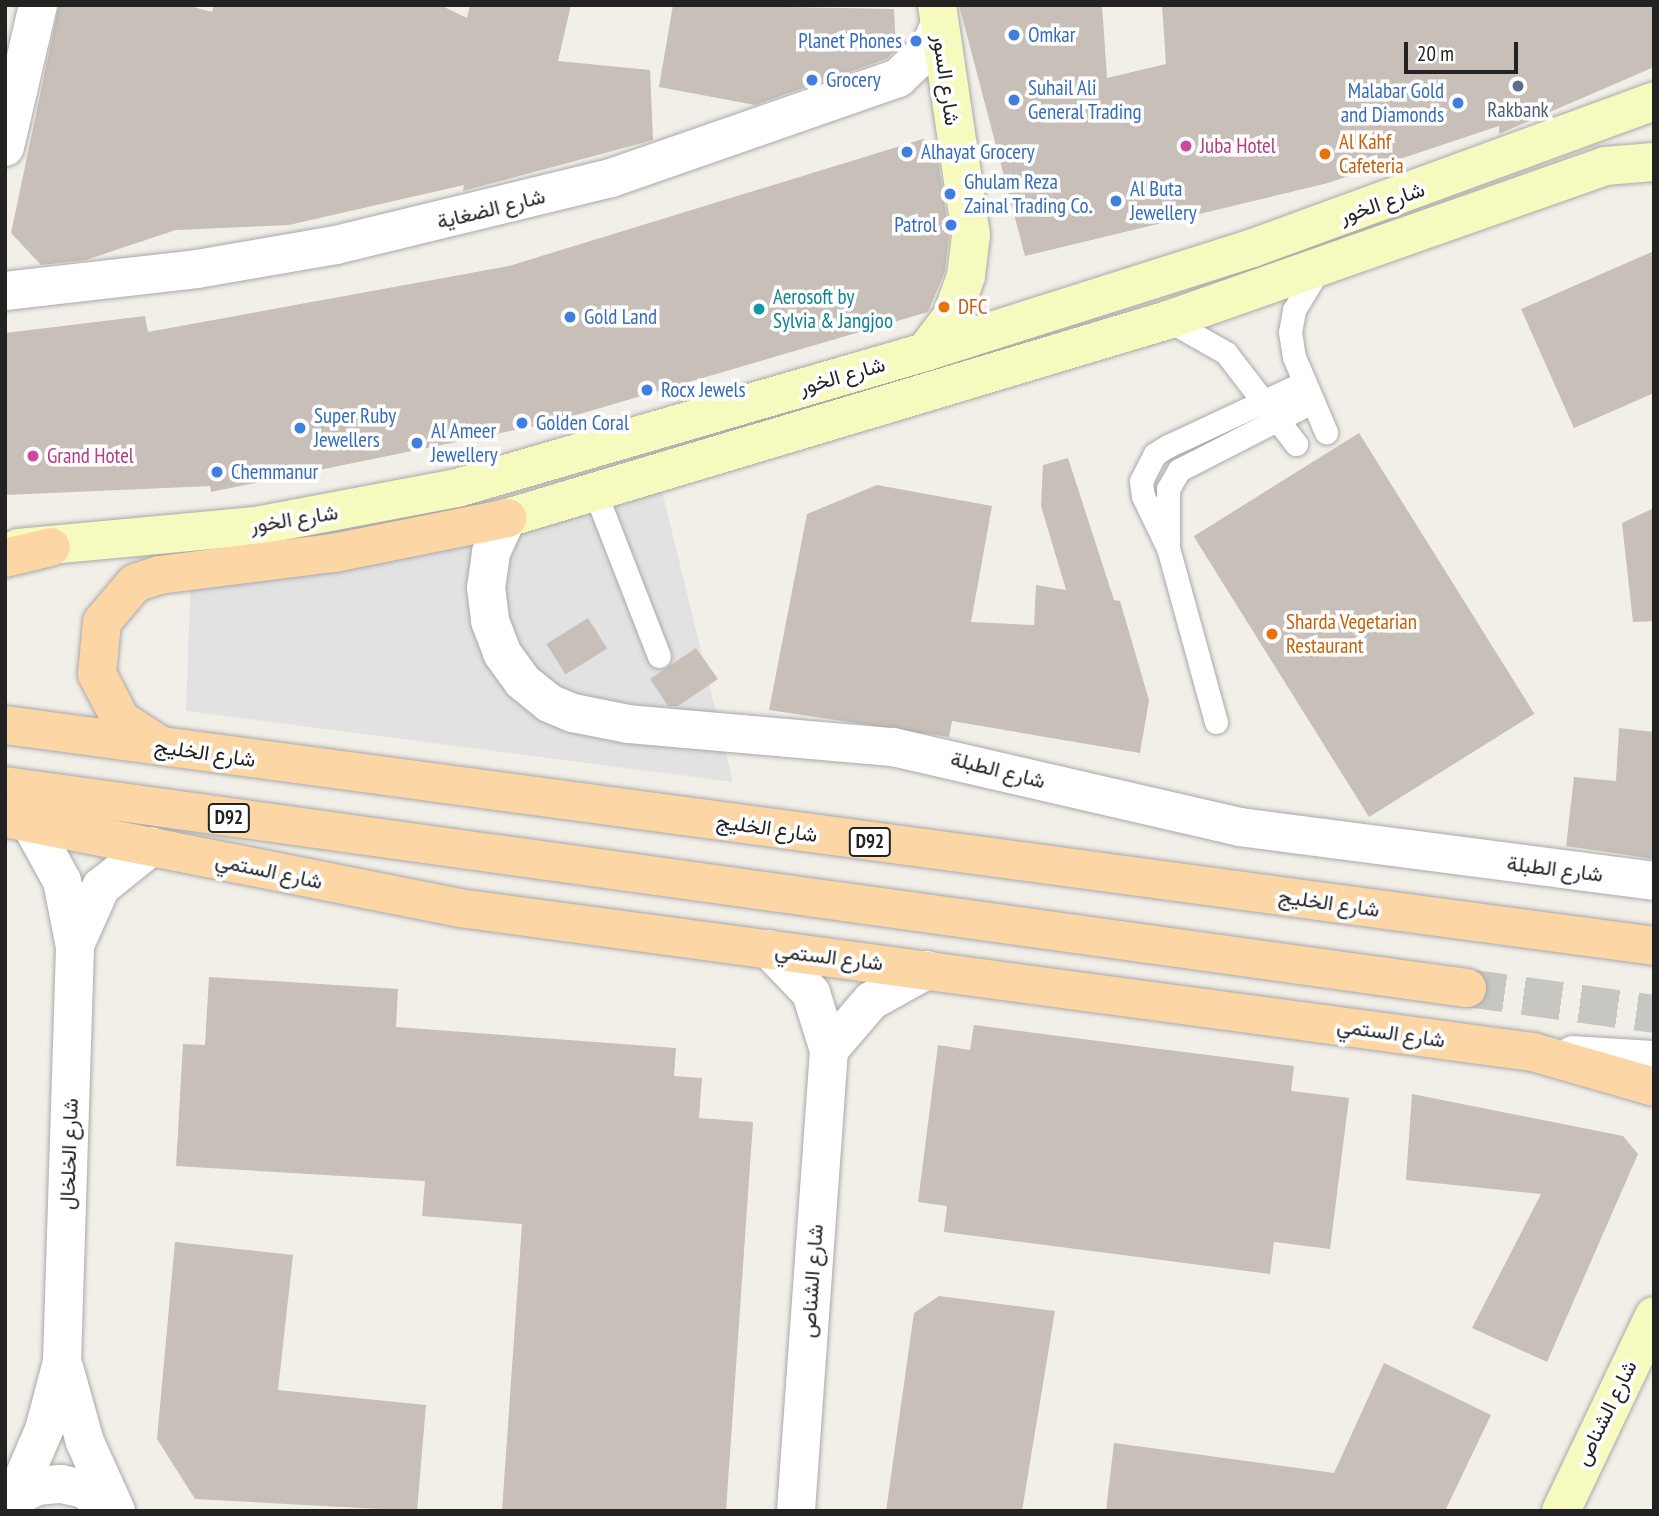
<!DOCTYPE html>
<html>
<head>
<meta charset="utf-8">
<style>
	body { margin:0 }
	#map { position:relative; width:1659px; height:1516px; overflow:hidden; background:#f2efe9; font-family:"PT Sans Narrow",Vazirmatn,sans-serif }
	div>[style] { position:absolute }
	.parking>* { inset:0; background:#e2e2e2 }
	.building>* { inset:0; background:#c7bfb8; transform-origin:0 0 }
	.primary-tunnel>* { height:38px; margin-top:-19px; transform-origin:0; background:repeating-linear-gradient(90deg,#c8c6c1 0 38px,transparent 0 57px) }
	.roads { filter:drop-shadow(0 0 2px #a9a9a9) drop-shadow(0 0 2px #a9a9a9) }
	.lane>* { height:23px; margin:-11.5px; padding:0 11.5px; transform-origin:11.5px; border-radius:11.5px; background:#fff }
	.street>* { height:38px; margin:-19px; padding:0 19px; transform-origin:19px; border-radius:19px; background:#fff }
	.secondary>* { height:38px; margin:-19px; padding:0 19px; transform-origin:19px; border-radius:19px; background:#f7fabf }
	.primary>* { height:38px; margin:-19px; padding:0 19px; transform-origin:19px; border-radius:19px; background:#fcd6a4 }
	.dots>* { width:19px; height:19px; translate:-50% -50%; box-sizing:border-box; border:4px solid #fff; border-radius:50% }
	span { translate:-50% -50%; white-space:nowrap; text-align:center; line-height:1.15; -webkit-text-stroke:7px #fff; paint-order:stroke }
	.shield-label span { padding:2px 5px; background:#fff; border:2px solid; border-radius:5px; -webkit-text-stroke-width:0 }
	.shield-label { font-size:19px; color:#222; font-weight:700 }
	.shop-label { font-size:21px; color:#366cbe }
	.left { translate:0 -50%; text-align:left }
	.right { translate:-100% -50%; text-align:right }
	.street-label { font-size:21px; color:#222 }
	.service-label { font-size:21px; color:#4e5e75 }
	.food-label { font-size:21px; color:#c56008 }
	.hotel-label { font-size:21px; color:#b23c85 }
	.culture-label { font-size:21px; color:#0d838f }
	.frame { position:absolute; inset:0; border:7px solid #222; pointer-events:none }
	.scale { position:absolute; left:1404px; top:42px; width:114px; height:32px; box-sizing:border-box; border:4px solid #222; border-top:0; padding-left:9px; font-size:21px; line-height:24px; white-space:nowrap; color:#222; -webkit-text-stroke:5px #fff; paint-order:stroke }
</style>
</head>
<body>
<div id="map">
	<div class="parking">
		<div style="clip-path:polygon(656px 466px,733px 782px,186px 711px,191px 569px)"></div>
	</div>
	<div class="building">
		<div style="clip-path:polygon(59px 5px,186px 5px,212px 12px,214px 5px,440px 5px,467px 18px,470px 5px,571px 5px,558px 61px,650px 70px,653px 140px,463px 191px,464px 185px,289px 225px,176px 230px,86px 260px,41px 265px,11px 233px)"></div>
		<div style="clip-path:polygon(673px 5px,894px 9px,896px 50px,886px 59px,755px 105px,659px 87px)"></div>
		<div style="clip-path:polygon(959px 5px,1102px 5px,1107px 78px,1166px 64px,1162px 5px,1654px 5px,1654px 67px,1499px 134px,1499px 126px,1328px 183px,1025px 256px)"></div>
		<div style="clip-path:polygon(923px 139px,936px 145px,949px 235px,945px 271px,928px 312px,549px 423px,211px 492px,210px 486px,5px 495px,5px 333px,145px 316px,148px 332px,509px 266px)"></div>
		<div style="clip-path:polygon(1654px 251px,1654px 393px,1574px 428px,1521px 309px)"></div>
		<div style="left:1359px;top:433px;width:331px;height:195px;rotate:58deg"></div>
		<div style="clip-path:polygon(1068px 458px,1114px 600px,1120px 601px,1149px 700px,1140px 753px,952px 721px,949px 737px,769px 710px,807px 514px,877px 485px,992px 506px,971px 622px,1034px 625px,1036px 585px,1066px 590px,1041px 506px,1043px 465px)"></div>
		<div style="clip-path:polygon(1654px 508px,1654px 621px,1633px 622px,1622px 523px)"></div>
		<div style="left:588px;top:618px;width:36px;height:49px;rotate:58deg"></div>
		<div style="clip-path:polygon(696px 648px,718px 679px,678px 706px,668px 706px,650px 679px)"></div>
		<div style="clip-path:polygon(1619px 728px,1654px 732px,1654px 859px,1566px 846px,1574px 777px,1616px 781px)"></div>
		<div style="clip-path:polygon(209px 977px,398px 989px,396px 1027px,676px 1048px,674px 1076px,702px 1078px,699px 1118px,753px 1122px,726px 1511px,502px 1511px,522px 1224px,422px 1216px,425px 1181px,176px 1166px,183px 1044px,205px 1045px)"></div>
		<div style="clip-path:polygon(974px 1025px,1294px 1066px,1291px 1091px,1349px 1098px,1330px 1249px,1274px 1242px,1270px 1274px,944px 1232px,947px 1206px,918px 1202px,938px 1045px,970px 1050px)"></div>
		<div style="clip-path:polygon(1412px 1094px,1623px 1136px,1638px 1154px,1547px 1362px,1472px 1328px,1541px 1194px,1406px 1180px)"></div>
		<div style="clip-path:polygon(175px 1242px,293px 1255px,278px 1390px,426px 1405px,417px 1511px,195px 1499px,157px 1439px)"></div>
		<div style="clip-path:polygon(939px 1296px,1055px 1311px,1022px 1511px,886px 1511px,914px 1313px)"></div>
		<div style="clip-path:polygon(1384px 1363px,1491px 1415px,1445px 1511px,1106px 1511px,1114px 1443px,1334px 1473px)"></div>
	</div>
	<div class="primary-tunnel">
		<div style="left:1467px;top:988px;width:189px;rotate:7.9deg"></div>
	</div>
	<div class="roads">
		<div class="lane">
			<div style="left:1317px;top:272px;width:44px;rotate:121.2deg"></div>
			<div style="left:1294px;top:310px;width:22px;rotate:100deg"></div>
			<div style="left:1290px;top:332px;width:25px;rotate:81deg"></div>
			<div style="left:1294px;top:357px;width:82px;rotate:66.9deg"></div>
			<div style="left:1168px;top:320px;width:67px;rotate:29.6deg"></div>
			<div style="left:1226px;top:353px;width:115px;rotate:52.4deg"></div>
			<div style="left:595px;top:492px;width:176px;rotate:68.7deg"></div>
			<div style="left:1168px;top:541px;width:52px;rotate:-90deg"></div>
			<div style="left:1168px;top:489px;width:22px;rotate:-60deg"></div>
			<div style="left:1179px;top:470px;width:149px;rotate:-27.1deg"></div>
			<div style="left:1216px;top:722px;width:180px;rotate:-105.4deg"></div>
			<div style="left:1168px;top:548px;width:58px;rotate:-115.7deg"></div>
			<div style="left:1143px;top:496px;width:15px;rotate:-98deg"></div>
			<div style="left:1141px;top:481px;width:30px;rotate:-63deg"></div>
			<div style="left:1155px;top:454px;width:15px;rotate:-32deg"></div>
			<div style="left:1168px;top:446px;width:149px;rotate:-25deg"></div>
		</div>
		<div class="street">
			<div style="left:5px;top:147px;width:146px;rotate:-76.9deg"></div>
			<div style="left:5px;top:291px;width:193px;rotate:-6.5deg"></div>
			<div style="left:197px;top:269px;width:141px;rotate:-9.8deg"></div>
			<div style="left:336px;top:245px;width:283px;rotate:-13.7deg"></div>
			<div style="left:611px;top:178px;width:304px;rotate:-19.2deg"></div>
			<div style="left:898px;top:78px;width:44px;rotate:-43.2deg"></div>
			<div style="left:930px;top:48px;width:22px;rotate:-68deg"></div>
			<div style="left:507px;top:518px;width:38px;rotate:115deg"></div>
			<div style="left:491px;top:553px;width:34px;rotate:98deg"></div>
			<div style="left:486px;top:587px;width:34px;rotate:83deg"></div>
			<div style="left:490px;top:621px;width:34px;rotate:69deg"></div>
			<div style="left:502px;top:653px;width:34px;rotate:54deg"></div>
			<div style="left:522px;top:681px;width:35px;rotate:39deg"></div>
			<div style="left:549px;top:703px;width:26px;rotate:23deg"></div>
			<div style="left:573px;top:713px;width:56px;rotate:11.3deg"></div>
			<div style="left:628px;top:724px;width:266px;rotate:5deg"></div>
			<div style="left:893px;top:747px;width:356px;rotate:13deg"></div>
			<div style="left:1240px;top:827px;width:418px;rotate:7.4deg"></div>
			<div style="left:75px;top:945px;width:64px;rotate:-65.9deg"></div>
			<div style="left:101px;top:887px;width:65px;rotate:-38.8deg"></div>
			<div style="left:769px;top:949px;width:61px;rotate:46.3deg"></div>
			<div style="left:811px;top:993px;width:60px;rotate:72.5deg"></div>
			<div style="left:829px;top:1050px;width:462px;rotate:94.1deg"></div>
			<div style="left:829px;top:1050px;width:65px;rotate:-49.4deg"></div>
			<div style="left:871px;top:1001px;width:64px;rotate:-29deg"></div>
			<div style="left:1573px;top:1055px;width:81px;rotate:3.5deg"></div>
			<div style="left:64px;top:1367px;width:78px;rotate:74.4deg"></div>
			<div style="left:85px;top:1442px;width:76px;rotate:65.8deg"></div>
			<div style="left:16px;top:1495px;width:71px;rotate:-66.7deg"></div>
			<div style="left:44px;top:1430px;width:70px;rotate:-75.2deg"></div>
			<div style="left:62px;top:1362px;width:415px;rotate:-88.2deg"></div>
			<div style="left:75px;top:947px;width:67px;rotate:-101.1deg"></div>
			<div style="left:62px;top:881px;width:68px;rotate:-118.8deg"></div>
			<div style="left:5px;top:1503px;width:36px;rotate:-28deg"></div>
			<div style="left:37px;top:1486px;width:24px;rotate:-5deg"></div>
			<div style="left:61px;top:1484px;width:24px;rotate:12deg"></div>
			<div style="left:84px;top:1489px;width:36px;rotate:37deg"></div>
		</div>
		<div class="secondary">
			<div style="left:925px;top:352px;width:43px;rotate:-52.6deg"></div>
			<div style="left:951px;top:318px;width:45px;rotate:-70.3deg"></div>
			<div style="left:966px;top:276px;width:41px;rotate:-83deg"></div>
			<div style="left:971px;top:235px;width:232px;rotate:-98.4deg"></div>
			<div style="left:507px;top:518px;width:690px;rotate:-16.68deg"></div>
			<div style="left:1168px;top:320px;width:463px;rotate:-19.4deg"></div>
			<div style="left:1605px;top:166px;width:49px;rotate:-4.7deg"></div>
			<div style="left:18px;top:548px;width:239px;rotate:-5.3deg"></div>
			<div style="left:256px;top:526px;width:205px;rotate:-10.7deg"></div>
			<div style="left:457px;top:488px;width:487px;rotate:-16.2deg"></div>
			<div style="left:925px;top:352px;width:344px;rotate:-17.6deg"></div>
			<div style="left:1253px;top:248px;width:427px;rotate:-20.1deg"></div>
			<div style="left:1561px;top:1511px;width:216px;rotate:-64.5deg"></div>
		</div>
		<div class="primary">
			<div style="left:5px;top:558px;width:47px;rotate:-13.4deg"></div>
			<div style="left:5px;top:725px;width:1664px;rotate:7.63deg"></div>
			<div style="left:158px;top:744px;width:44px;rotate:-147deg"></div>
			<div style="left:121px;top:720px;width:52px;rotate:-117.6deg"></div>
			<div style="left:97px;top:674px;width:52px;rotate:-84.5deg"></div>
			<div style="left:102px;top:622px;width:51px;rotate:-49.8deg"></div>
			<div style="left:135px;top:583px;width:25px;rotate:-18deg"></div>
			<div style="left:159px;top:575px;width:176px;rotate:-7.2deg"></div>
			<div style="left:334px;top:553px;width:177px;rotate:-11.4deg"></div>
			<div style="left:5px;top:786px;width:1476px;rotate:7.87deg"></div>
			<div style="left:5px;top:818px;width:463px;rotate:11.2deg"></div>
			<div style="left:459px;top:908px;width:1084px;rotate:7.64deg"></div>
			<div style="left:1533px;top:1052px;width:126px;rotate:16.1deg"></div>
		</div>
	</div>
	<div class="dots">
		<div style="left:1014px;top:35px;background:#3f7fe0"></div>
		<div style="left:916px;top:41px;background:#3f7fe0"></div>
		<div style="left:812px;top:80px;background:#3f7fe0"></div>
		<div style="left:1518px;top:86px;background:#5c6f8a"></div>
		<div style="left:1014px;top:100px;background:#3f7fe0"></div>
		<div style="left:1458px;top:103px;background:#3f7fe0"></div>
		<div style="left:1186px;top:146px;background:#d1479c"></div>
		<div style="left:907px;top:152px;background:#3f7fe0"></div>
		<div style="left:1325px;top:154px;background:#e8710a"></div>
		<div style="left:950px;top:194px;background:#3f7fe0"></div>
		<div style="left:1116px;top:201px;background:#3f7fe0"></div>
		<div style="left:951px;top:225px;background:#3f7fe0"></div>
		<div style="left:944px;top:307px;background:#e8710a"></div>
		<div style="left:759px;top:309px;background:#0f9aa8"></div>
		<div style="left:570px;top:317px;background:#3f7fe0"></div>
		<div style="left:647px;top:390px;background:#3f7fe0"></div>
		<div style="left:522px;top:423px;background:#3f7fe0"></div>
		<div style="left:300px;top:428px;background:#3f7fe0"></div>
		<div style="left:417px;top:443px;background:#3f7fe0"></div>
		<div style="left:33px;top:456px;background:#d1479c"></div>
		<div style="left:217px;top:472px;background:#3f7fe0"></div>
		<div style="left:1272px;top:634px;background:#e8710a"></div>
	</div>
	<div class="shield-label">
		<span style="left:229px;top:818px">D92</span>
		<span style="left:870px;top:842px">D92</span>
	</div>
	<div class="shop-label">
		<span class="left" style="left:1028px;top:35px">Omkar</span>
		<span class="right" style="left:902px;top:41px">Planet Phones</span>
		<span class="left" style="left:826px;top:80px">Grocery</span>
		<span class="left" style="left:1028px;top:100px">Suhail Ali<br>General Trading</span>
		<span class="right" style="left:1444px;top:103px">Malabar Gold<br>and Diamonds</span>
		<span class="left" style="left:921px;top:152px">Alhayat Grocery</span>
		<span class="left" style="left:964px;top:194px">Ghulam Reza<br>Zainal Trading Co.</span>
		<span class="left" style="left:1130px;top:201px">Al Buta<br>Jewellery</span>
		<span class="right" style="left:937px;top:225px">Patrol</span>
		<span class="left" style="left:584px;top:317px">Gold Land</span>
		<span class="left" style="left:661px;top:390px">Rocx Jewels</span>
		<span class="left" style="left:314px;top:428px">Super Ruby<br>Jewellers</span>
		<span class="left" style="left:536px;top:423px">Golden Coral</span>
		<span class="left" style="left:431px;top:443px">Al Ameer<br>Jewellery</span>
		<span class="left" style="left:231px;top:472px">Chemmanur</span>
	</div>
	<div class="street-label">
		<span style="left:946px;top:80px;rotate:82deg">شارع السور</span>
		<span style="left:1382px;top:203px;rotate:-19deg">شارع الخور</span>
		<span style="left:491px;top:209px;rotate:-14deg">شارع الضغاية</span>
		<span style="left:842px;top:376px;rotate:-16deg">شارع الخور</span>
		<span style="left:294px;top:519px;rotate:-9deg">شارع الخور</span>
		<span style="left:205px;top:753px;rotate:8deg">شارع الخليج</span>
		<span style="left:998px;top:770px;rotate:14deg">شارع الطبلة</span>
		<span style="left:767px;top:828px;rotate:8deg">شارع الخليج</span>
		<span style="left:1555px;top:869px;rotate:7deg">شارع الطبلة</span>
		<span style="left:269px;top:871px;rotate:12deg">شارع الستمي</span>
		<span style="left:1329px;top:903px;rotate:8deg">شارع الخليج</span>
		<span style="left:829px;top:957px;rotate:7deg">شارع الستمي</span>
		<span style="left:1391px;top:1033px;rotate:8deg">شارع الستمي</span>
		<span style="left:69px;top:1154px;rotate:-88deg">شارع الخلخال</span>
		<span style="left:812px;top:1281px;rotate:-86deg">شارع الشناص</span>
		<span style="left:1606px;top:1413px;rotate:-64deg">شارع الشناص</span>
	</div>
	<div class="service-label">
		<span style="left:1518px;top:110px">Rakbank</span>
	</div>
	<div class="food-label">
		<span class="left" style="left:1339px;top:154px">Al Kahf<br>Cafeteria</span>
		<span class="left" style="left:958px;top:307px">DFC</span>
		<span class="left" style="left:1286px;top:634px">Sharda Vegetarian<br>Restaurant</span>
	</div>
	<div class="hotel-label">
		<span class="left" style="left:1200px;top:146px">Juba Hotel</span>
		<span class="left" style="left:47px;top:456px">Grand Hotel</span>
	</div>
	<div class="culture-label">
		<span class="left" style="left:773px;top:309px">Aerosoft by<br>Sylvia &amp; Jangjoo</span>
	</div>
	<div class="frame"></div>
	<div class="scale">20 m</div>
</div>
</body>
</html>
